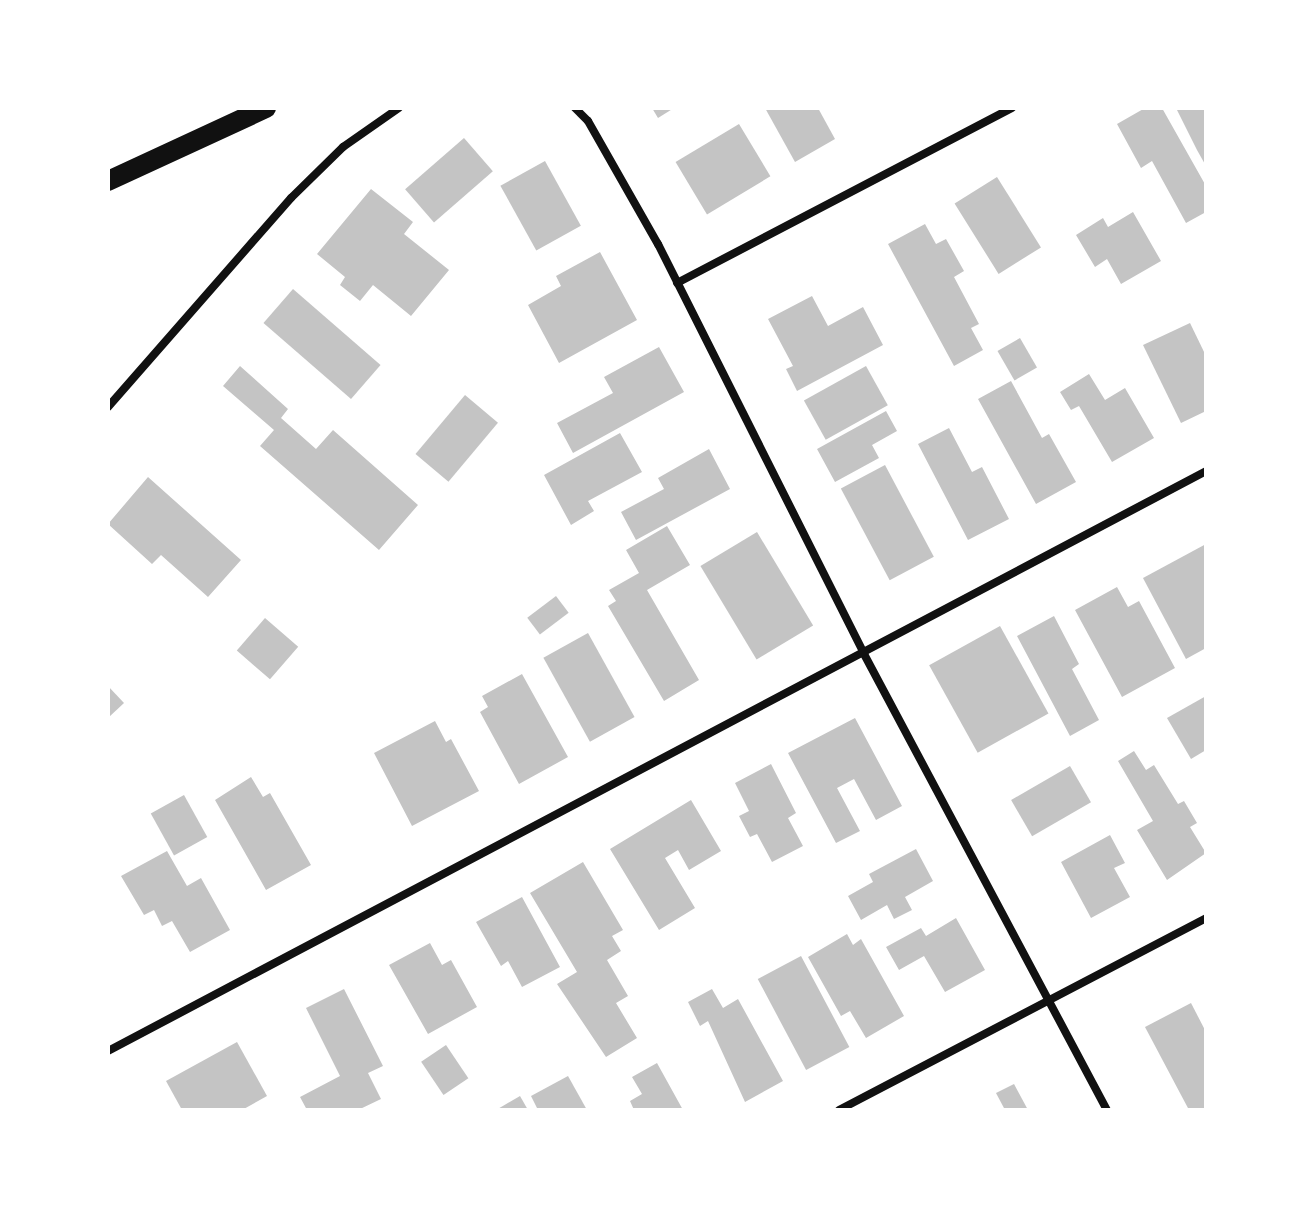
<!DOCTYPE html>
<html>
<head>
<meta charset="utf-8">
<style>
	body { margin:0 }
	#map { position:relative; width:1314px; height:1218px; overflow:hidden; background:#fff; font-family:Roboto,sans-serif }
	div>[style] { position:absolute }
	.building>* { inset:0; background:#c4c4c4; transform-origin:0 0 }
	.minor>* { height:8px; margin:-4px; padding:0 4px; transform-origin:4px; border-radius:4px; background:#111 }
	.primary>* { height:20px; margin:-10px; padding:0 10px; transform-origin:10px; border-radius:10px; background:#111 }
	span { translate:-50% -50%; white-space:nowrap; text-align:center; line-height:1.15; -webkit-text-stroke:7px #fff; paint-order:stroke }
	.frame { position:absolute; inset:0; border:110px solid #fff; pointer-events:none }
</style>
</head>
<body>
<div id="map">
	<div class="building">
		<div style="clip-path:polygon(652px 108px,674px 108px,658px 118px)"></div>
		<div style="clip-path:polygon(765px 108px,818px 108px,835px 139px,795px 162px)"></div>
		<div style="clip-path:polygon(1145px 108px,1162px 108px,1206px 186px,1206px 212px,1186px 223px,1152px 161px,1141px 168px,1117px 124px)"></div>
		<div style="clip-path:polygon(1176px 108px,1206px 108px,1206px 166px,1197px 150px)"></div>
		<div style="left:739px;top:124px;width:61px;height:74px;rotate:59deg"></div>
		<div style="left:464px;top:138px;width:44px;height:78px;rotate:49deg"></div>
		<div style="left:545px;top:161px;width:74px;height:51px;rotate:61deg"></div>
		<div style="left:997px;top:177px;width:83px;height:50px;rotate:58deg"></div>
		<div style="clip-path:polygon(371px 189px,413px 222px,404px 234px,449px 270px,411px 316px,373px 285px,360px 301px,340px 285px,345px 277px,317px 254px)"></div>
		<div style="clip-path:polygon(1133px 212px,1161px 261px,1121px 284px,1107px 259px,1095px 267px,1076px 235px,1103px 218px,1108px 227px)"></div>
		<div style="clip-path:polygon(925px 224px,936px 244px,946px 239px,964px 271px,954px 277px,979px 324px,971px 328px,983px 350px,954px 366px,888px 244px)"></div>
		<div style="clip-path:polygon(600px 252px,637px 320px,559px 363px,528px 305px,561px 286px,556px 276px)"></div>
		<div style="left:293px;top:289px;width:116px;height:45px;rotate:41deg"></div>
		<div style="clip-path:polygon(812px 296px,828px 326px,863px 307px,883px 345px,797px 391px,786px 369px,793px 366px,768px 319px)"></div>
		<div style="clip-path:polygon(1190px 323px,1206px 356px,1206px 411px,1181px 423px,1143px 345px)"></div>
		<div style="left:1020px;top:338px;width:34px;height:26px;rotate:60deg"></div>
		<div style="clip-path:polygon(659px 347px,684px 392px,573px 453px,557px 423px,613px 393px,604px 377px)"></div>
		<div style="clip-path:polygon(240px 366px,288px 409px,281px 418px,316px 449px,333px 430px,418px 505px,379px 550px,260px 446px,274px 430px,223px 386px)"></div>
		<div style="left:866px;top:366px;width:45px;height:71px;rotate:61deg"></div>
		<div style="clip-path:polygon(1089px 374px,1105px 400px,1125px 388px,1154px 438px,1112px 462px,1079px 406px,1071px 410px,1060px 392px)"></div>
		<div style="clip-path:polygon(1011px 381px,1042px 438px,1049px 434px,1076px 482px,1036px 504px,978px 399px)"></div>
		<div style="left:465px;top:395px;width:43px;height:77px;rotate:40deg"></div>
		<div style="clip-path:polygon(886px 411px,897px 431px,872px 445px,879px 458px,835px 482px,817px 449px)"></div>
		<div style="clip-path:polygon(949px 428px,972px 472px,982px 467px,1009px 519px,968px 540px,918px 444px)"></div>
		<div style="clip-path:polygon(620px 433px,642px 472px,588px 501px,594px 511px,571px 525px,544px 475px)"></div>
		<div style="clip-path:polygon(709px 449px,730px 489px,636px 540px,621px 512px,664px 489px,658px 478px)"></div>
		<div style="left:885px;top:465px;width:104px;height:50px;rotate:62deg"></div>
		<div style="clip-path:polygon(148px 477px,241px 560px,208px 597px,161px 555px,152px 564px,108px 524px)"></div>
		<div style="clip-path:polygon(667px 526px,690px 565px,647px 590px,699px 680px,664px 701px,608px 606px,616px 601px,609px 590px,639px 573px,626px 550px)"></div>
		<div style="left:757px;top:532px;width:109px;height:66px;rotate:59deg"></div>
		<div style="clip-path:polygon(1206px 544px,1206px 648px,1186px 659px,1143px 578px)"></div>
		<div style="clip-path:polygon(1117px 587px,1128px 607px,1139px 601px,1175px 668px,1122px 697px,1075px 610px)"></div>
		<div style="left:556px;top:596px;width:21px;height:36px;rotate:53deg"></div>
		<div style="clip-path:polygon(1054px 616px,1079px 664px,1072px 669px,1099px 720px,1070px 736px,1017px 636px)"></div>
		<div style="left:265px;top:618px;width:44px;height:43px;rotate:41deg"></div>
		<div style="left:1000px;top:626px;width:100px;height:81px;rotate:61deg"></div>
		<div style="left:588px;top:633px;width:96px;height:51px;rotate:61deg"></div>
		<div style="clip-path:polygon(522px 674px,568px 757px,519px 784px,480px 712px,488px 707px,482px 696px)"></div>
		<div style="clip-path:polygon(108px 686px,124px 703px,108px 718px)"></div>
		<div style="clip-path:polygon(1206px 696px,1206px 750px,1191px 759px,1167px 718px)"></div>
		<div style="clip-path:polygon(855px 718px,902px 806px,876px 820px,854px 779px,837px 788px,860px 831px,836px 843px,788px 753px)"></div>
		<div style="clip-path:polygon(435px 721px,446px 742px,451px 739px,479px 791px,412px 826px,374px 753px)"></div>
		<div style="clip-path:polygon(1134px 751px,1146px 770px,1154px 765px,1178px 804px,1184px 801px,1197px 823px,1190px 827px,1206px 853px,1167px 880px,1137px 830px,1153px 821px,1118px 761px)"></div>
		<div style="clip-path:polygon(771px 764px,796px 813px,788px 818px,803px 846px,772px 862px,757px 834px,750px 837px,739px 816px,749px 811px,735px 783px)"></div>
		<div style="left:1070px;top:766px;width:42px;height:68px;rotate:60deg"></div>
		<div style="clip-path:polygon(251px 777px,263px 797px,270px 793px,311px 865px,266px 890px,215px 800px)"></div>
		<div style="left:184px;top:795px;width:48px;height:38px;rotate:61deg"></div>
		<div style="clip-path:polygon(691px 800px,721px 851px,689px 870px,678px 850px,665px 858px,695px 908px,659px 930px,610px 849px)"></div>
		<div style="clip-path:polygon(1110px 835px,1125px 863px,1114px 868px,1130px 897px,1091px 918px,1061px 862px)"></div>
		<div style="clip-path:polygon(916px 849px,933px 881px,905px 897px,912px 910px,894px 919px,887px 905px,861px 920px,848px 896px,873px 882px,869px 874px)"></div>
		<div style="clip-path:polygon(167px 851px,187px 886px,201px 878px,230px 930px,190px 952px,172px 921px,162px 926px,154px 910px,144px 915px,121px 876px)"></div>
		<div style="clip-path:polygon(583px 862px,623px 930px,612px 936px,621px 951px,607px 960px,628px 996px,616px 1003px,637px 1038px,606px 1057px,557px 984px,577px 972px,530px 893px)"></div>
		<div style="clip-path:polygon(522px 897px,560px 967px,522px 987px,508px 961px,501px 966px,476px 922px)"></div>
		<div style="clip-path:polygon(956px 918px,985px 970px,945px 992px,924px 956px,899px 970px,886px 947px,921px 928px,926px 936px)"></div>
		<div style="clip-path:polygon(847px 934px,853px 945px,861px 939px,904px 1016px,866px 1038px,850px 1011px,841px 1016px,808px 957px)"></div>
		<div style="clip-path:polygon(430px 943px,442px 965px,451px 960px,477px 1007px,428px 1034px,389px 965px)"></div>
		<div style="left:801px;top:956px;width:103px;height:49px;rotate:62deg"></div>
		<div style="clip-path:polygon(344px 989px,383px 1066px,368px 1073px,381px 1099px,358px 1110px,307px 1110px,300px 1097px,340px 1076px,306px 1008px)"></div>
		<div style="clip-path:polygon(712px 989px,723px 1008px,738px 999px,783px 1081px,745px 1102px,708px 1021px,700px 1026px,688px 1002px)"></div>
		<div style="clip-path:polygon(1191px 1003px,1206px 1032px,1206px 1110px,1189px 1110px,1145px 1027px)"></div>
		<div style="clip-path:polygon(237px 1042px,267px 1096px,242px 1110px,182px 1110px,166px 1081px)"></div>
		<div style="left:446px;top:1045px;width:40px;height:30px;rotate:56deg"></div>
		<div style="clip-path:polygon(657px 1063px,683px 1110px,634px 1110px,630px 1101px,642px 1094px,632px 1077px)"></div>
		<div style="clip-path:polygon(568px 1076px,587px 1110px,538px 1110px,531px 1096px)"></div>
		<div style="clip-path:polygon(1014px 1084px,1028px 1110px,1005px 1110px,996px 1093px)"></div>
		<div style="clip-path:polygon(520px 1096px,528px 1110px,496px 1110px)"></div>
	</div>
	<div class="minor">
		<div style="left:575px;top:108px;width:18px;rotate:45deg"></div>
		<div style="left:588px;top:121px;width:142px;rotate:60.4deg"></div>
		<div style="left:658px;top:244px;width:459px;rotate:63.3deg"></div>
		<div style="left:864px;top:654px;width:517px;rotate:61.95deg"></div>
		<div style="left:677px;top:283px;width:378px;rotate:-27.6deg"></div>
		<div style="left:108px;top:407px;width:278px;rotate:-48.8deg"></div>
		<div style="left:291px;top:198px;width:73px;rotate:-44.4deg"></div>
		<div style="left:343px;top:147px;width:68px;rotate:-34.9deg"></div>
		<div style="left:108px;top:1051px;width:1242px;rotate:-27.84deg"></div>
		<div style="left:839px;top:1110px;width:414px;rotate:-27.6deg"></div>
	</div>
	<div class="primary">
		<div style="left:108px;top:181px;width:174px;rotate:-24.8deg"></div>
	</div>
	<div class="frame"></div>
</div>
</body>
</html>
